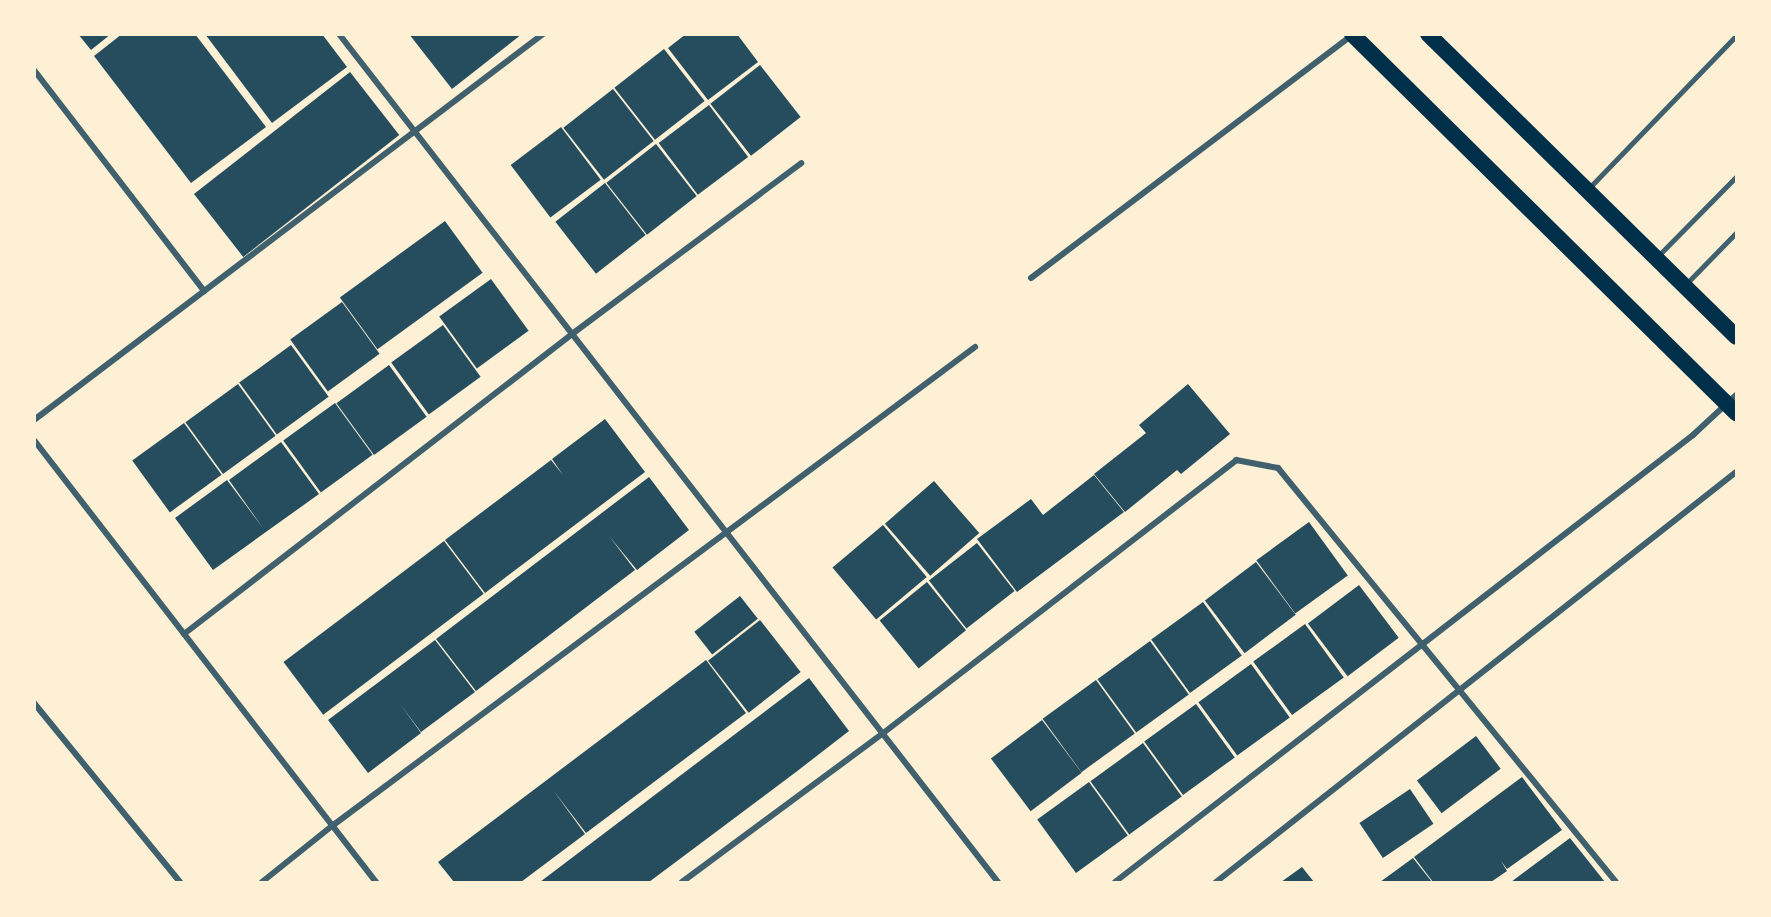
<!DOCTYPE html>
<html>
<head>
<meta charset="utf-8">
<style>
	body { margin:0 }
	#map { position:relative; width:1771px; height:917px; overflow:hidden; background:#fdf0d5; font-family:Ubuntu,sans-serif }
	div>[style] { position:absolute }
	.building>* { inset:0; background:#264d5e; transform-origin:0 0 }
	.service>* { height:4.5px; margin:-2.25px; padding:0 2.25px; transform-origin:2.25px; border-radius:2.25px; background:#3f606c }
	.minor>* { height:6px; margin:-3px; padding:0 3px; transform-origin:3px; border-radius:3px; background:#3f606c }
	.trunk>* { height:16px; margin:-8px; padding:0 8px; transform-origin:8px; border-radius:8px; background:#003049 }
	span { translate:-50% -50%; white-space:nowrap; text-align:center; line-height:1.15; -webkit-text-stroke:4.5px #fdf0d5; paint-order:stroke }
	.frame { position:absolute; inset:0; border:36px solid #fdf0d5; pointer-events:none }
</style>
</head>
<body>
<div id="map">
	<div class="building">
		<div style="clip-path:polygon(78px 34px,111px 34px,91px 50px)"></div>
		<div style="clip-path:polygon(122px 34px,195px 34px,266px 127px,191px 183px,94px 56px)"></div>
		<div style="clip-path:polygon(205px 34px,322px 34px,347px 67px,272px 123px)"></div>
		<div style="clip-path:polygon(409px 34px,522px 34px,452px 89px)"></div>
		<div style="clip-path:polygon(686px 34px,737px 34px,758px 62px,708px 100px,668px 48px)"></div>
		<div style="left:664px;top:49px;width:66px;height:63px;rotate:52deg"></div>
		<div style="left:760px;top:65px;width:66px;height:63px;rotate:52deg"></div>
		<div style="left:350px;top:72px;width:80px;height:198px;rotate:52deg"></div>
		<div style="left:613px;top:89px;width:66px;height:63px;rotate:52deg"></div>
		<div style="left:709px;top:105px;width:65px;height:63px;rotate:53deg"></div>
		<div style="left:561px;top:127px;width:66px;height:63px;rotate:53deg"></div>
		<div style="left:656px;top:144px;width:66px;height:63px;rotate:52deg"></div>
		<div style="left:605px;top:183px;width:66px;height:63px;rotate:52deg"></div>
		<div style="left:445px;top:221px;width:64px;height:130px;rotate:54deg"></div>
		<div style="left:491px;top:279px;width:64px;height:64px;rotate:54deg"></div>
		<div style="left:342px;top:302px;width:64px;height:64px;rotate:54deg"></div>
		<div style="left:443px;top:325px;width:64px;height:64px;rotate:54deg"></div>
		<div style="left:291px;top:345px;width:64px;height:64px;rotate:54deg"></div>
		<div style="left:389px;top:365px;width:64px;height:65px;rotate:54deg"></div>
		<div style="left:238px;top:384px;width:64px;height:65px;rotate:54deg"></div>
		<div style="clip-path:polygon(1188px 384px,1230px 434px,1181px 474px,1177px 470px,1125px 512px,1094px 474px,1146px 433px,1139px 425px)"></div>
		<div style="left:335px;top:403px;width:64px;height:64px;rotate:54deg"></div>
		<div style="clip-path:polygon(605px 419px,645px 472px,485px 593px,445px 540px,551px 460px,563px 475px,552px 459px)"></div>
		<div style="left:184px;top:423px;width:64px;height:64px;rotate:54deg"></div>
		<div style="clip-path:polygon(281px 442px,319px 494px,213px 570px,175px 518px,227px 480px,263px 528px,229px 480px)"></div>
		<div style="clip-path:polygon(1094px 475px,1124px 512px,1017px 592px,977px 539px,1031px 499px,1043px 515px)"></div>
		<div style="clip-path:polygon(649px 477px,689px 530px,637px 570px,609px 536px,635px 570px,476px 691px,436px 639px)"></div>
		<div style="left:934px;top:481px;width:69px;height:65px;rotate:49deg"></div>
		<div style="left:1309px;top:522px;width:66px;height:65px;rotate:54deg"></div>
		<div style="left:883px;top:525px;width:68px;height:66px;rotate:50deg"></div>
		<div style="left:444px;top:541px;width:66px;height:201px;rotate:53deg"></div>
		<div style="left:977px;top:543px;width:61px;height:61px;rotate:52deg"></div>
		<div style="left:1256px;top:562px;width:66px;height:64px;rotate:53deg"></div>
		<div style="left:927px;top:582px;width:62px;height:61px;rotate:51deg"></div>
		<div style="left:1359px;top:585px;width:66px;height:64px;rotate:53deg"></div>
		<div style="left:740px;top:596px;width:29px;height:58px;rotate:52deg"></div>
		<div style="left:1203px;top:602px;width:66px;height:64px;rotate:54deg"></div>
		<div style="left:760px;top:620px;width:66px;height:66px;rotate:52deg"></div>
		<div style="left:1305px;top:624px;width:66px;height:64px;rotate:54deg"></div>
		<div style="clip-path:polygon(435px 640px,475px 692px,421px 732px,400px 704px,421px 733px,368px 773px,328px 720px)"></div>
		<div style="left:1150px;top:641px;width:66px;height:65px;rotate:54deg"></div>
		<div style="clip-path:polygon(706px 660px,746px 713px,586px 833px,553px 790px,585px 834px,521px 882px,454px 882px,438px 862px)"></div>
		<div style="left:1251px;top:664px;width:66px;height:65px;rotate:54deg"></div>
		<div style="clip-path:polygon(809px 678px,849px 731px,796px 772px,649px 882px,540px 882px)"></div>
		<div style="left:1096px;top:680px;width:66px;height:66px;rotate:54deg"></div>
		<div style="left:1196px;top:704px;width:66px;height:64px;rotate:54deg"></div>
		<div style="left:1042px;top:720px;width:66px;height:64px;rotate:53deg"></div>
		<div style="left:1476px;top:736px;width:41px;height:74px;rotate:53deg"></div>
		<div style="left:1143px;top:743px;width:66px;height:65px;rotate:54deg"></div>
		<div style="clip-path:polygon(1522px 777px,1562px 830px,1507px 869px,1501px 861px,1507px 871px,1491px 882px,1433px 882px,1414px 857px)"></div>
		<div style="left:1089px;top:782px;width:66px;height:64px;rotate:54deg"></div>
		<div style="left:1410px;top:789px;width:42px;height:61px;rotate:56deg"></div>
		<div style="clip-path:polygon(1570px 838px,1605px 882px,1511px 882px)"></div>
		<div style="clip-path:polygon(1413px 858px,1432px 882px,1380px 882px)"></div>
		<div style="clip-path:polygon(1302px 867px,1314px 882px,1281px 882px)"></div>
	</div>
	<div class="service">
		<div style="left:1590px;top:187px;width:210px;rotate:-46deg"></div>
		<div style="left:1658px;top:256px;width:111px;rotate:-45.4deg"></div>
		<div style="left:1686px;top:284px;width:71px;rotate:-45.6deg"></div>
	</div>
	<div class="minor">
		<div style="left:339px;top:34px;width:1074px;rotate:52.15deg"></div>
		<div style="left:34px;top:70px;width:279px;rotate:52.4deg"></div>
		<div style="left:1031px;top:278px;width:403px;rotate:-37.1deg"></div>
		<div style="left:34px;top:420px;width:639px;rotate:-37.17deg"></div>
		<div style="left:34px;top:440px;width:559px;rotate:52.27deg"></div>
		<div style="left:184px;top:634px;width:490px;rotate:-37.7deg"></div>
		<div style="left:572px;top:334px;width:286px;rotate:-36.7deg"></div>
		<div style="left:34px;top:703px;width:231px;rotate:50.8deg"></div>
		<div style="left:262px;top:882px;width:90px;rotate:-38.7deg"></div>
		<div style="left:332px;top:826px;width:802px;rotate:-36.68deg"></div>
		<div style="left:682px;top:882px;width:249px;rotate:-36.5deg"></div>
		<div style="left:882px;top:734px;width:448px;rotate:-37.7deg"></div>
		<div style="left:1236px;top:460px;width:43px;rotate:10.8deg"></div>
		<div style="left:1278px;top:468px;width:534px;rotate:50.77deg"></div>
		<div style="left:1115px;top:882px;width:731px;rotate:-37.72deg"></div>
		<div style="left:1693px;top:435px;width:59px;rotate:-42.9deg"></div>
		<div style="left:1216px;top:882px;width:662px;rotate:-38.25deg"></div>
	</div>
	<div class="trunk">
		<div style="left:1352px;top:34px;width:540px;rotate:44.62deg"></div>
		<div style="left:1428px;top:34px;width:432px;rotate:44.5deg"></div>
	</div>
	<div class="frame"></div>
</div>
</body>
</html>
